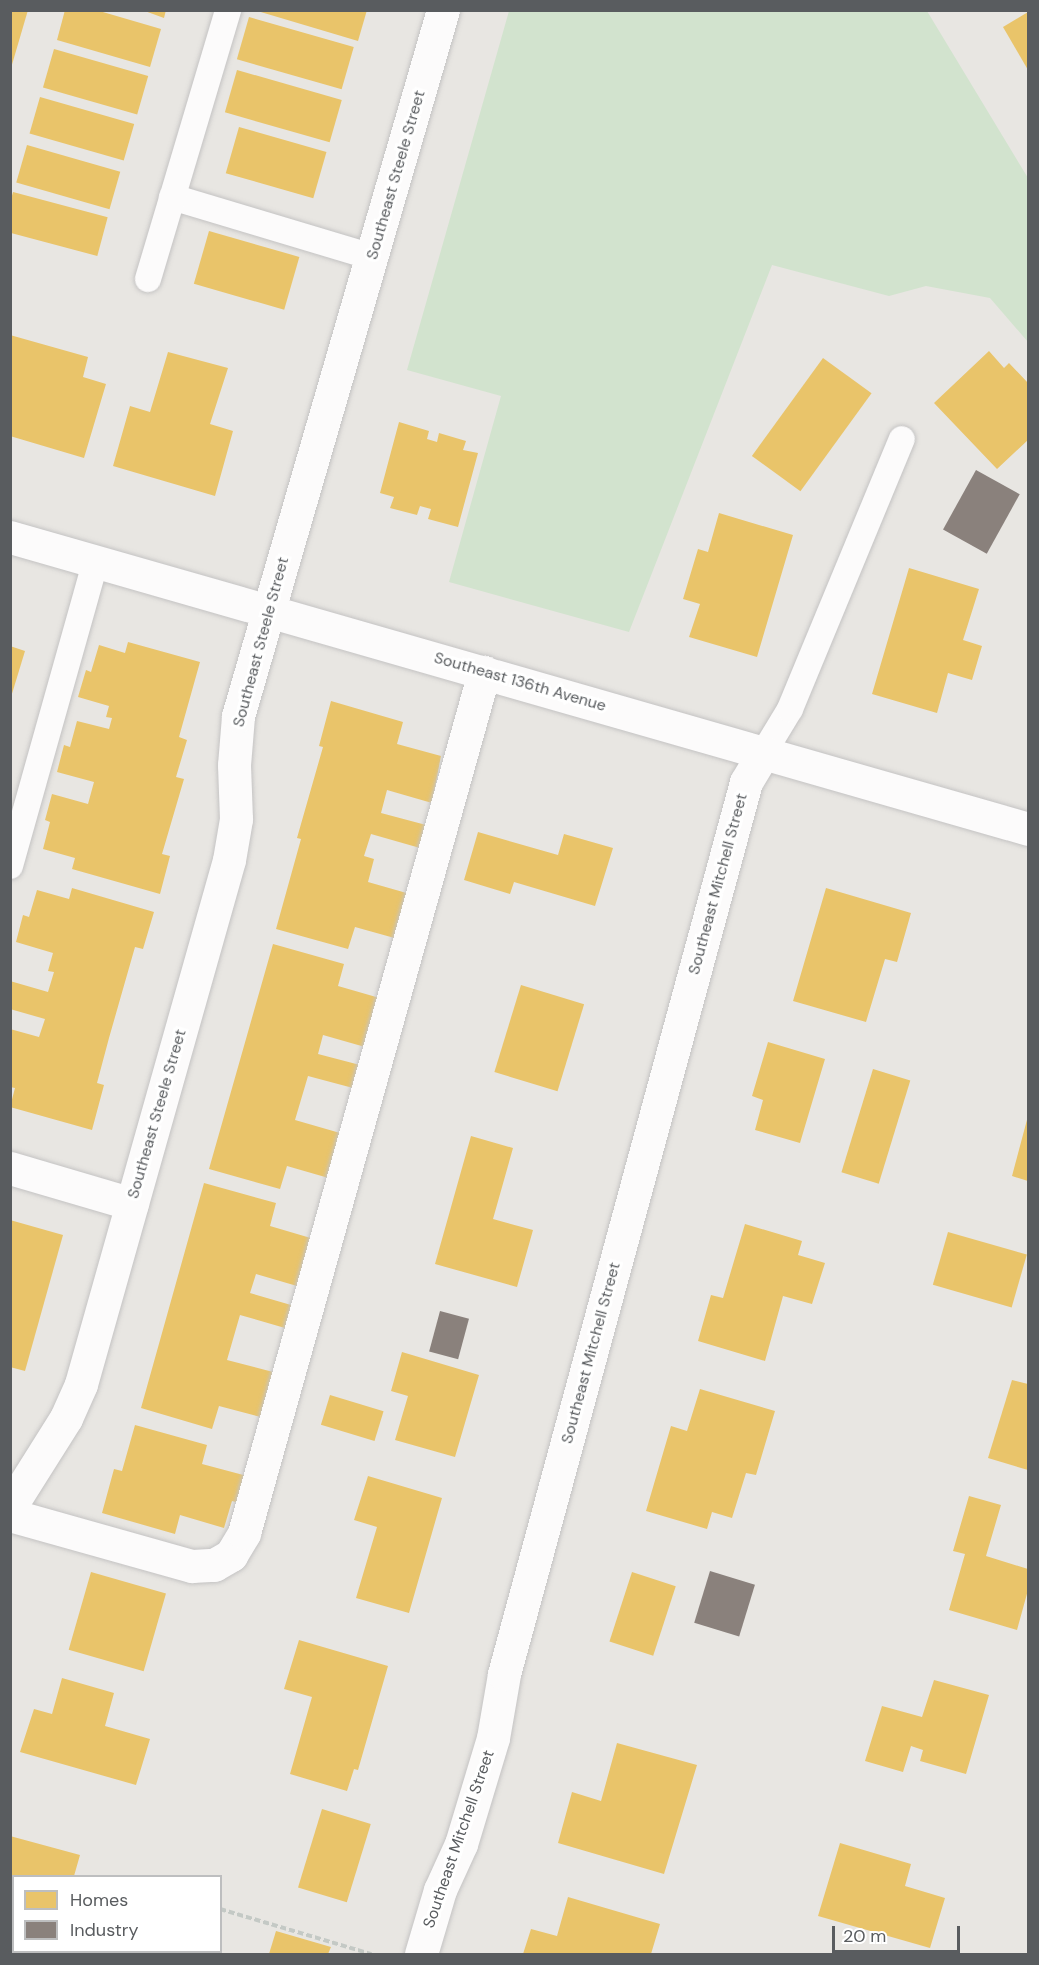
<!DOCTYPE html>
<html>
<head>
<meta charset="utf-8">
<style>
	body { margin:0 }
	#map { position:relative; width:1039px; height:1965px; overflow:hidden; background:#e8e6e2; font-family:"DM Sans",sans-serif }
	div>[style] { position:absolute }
	.green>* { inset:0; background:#d2e3ce }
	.homes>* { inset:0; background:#e9c46a; transform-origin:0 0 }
	.industry>* { inset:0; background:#8a817c; transform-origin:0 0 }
	.path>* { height:4px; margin-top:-2px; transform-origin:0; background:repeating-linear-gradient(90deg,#c4c9c5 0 6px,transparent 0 9px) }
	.roads { filter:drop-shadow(0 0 2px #c4c3c3) drop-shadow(0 0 2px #c4c3c3) }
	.lane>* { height:26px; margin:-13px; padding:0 13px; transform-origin:13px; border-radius:13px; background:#fcfbfb }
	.street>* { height:33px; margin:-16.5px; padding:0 16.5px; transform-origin:16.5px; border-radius:16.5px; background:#fcfbfb }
	.secondary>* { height:33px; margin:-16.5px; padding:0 16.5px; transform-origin:16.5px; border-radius:16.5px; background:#fcfbfb }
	span { translate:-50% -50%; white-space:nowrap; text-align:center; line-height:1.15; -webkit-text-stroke:6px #fff; paint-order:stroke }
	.street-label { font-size:16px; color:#595c5f }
	.frame { position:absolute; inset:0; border:12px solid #595c5f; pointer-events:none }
	.legend { position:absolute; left:12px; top:1875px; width:210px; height:78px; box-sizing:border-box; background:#fff; border:2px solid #bdbebf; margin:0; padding:8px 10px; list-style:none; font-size:18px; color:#595c5f }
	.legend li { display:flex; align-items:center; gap:12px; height:30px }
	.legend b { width:30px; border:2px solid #bdbebf }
	.scale { position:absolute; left:832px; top:1926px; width:128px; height:27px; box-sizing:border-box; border:3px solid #595c5f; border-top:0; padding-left:8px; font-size:18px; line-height:21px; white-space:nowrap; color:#595c5f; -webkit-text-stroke:4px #fff; paint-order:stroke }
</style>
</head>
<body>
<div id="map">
	<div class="green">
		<div style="clip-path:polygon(509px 11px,927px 11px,1028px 178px,1028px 342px,990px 298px,926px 286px,889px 296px,772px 265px,629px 632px,449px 582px,501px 396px,407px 370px)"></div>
	</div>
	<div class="homes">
		<div style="clip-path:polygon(10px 10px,28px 10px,11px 68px,10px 68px)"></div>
		<div style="clip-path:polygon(65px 10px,96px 10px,161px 29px,150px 67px,57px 40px)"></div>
		<div style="clip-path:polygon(142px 10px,166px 10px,164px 18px)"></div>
		<div style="clip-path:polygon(254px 10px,367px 10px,358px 41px)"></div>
		<div style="clip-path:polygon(1028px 12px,1028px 70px,1003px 27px)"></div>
		<div style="left:249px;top:17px;width:109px;height:44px;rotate:16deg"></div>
		<div style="left:54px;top:49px;width:98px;height:40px;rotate:16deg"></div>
		<div style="left:237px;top:70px;width:109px;height:44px;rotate:16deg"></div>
		<div style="left:40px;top:97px;width:98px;height:38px;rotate:16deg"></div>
		<div style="left:239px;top:127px;width:91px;height:48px;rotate:16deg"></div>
		<div style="left:27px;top:145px;width:97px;height:39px;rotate:16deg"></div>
		<div style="left:13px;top:192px;width:98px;height:40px;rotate:15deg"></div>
		<div style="left:209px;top:231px;width:94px;height:55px;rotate:16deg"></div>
		<div style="clip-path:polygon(10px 335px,88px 357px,83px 377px,106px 384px,84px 458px,10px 436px)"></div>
		<div style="clip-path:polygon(989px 351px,1004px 368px,1009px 363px,1028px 383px,1028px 440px,997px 469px,934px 403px)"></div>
		<div style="clip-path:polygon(168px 352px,228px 368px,210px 424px,233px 431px,215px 496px,113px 466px,130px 406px,150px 412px)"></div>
		<div style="left:823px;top:358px;width:60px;height:121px;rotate:36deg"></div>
		<div style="clip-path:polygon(399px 422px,429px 431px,427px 439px,437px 442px,439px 433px,466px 441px,463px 450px,478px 453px,458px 527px,428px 519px,431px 509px,420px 506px,417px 515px,390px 508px,394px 497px,380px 493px)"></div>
		<div style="clip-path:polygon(719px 513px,793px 535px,757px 657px,689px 637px,700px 604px,683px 599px,698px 549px,708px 552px)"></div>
		<div style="clip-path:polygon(909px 568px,979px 589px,963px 640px,982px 646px,972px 680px,948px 673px,937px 713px,872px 694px)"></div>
		<div style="clip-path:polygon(128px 642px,200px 662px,179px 737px,187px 740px,176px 777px,184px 779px,162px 854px,170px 856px,160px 894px,72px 869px,75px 858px,43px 849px,50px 822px,45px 820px,52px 794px,88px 804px,94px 782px,57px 772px,64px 745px,70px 747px,77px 721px,109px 729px,112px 718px,106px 717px,109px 706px,78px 697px,86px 670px,91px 672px,99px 645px,125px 653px)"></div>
		<div style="clip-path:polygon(10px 646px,25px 651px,11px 697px,10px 697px)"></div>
		<div style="clip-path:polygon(331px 701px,403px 722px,397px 744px,441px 756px,432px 803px,387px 790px,381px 813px,426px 825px,420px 848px,371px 834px,364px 856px,374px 859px,368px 882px,410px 894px,398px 939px,355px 927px,348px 949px,276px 929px,301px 839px,297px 838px,323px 747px,319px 746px)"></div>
		<div style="clip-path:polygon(478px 832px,558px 855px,564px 834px,613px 848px,595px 906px,514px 882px,510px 894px,464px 880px)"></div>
		<div style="clip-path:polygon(72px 888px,154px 912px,143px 949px,135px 947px,109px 1038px,97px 1083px,104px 1085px,92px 1130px,10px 1107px,15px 1088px,10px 1087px,10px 1029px,39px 1037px,45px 1019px,10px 1009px,10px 981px,48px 992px,54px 972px,48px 971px,53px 953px,16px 942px,23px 915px,29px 917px,37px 890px,69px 899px)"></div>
		<div style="clip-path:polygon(826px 888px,911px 913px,897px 962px,885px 959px,866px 1022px,793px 1001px)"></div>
		<div style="clip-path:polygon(273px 944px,344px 964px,338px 986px,383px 999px,365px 1047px,323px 1035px,318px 1054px,360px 1065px,353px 1088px,308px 1076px,295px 1120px,340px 1133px,332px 1179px,287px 1166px,280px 1189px,209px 1169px)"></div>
		<div style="left:521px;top:985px;width:66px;height:91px;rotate:17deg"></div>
		<div style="clip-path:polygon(768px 1042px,825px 1059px,800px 1143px,755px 1130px,763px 1100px,752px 1096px)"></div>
		<div style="left:873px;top:1069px;width:39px;height:108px;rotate:17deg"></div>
		<div style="clip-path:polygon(1028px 1116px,1028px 1181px,1012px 1176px)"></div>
		<div style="clip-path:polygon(471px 1136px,513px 1148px,493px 1219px,533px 1230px,517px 1287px,435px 1264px)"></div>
		<div style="clip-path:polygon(204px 1183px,276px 1203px,270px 1226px,314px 1239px,297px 1286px,256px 1274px,250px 1293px,291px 1305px,285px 1328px,240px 1315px,227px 1360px,273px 1372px,264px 1418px,219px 1406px,212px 1429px,141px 1408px)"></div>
		<div style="clip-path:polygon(10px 1220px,63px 1235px,25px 1371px,10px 1367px)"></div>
		<div style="clip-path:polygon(745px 1224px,802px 1241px,798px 1255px,825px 1263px,812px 1304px,783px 1296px,765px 1361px,698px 1341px,711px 1295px,723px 1298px)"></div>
		<div style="left:948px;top:1232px;width:82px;height:55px;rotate:16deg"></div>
		<div style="clip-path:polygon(402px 1352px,479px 1375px,455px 1457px,395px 1440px,408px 1396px,391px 1391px)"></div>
		<div style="clip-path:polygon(1012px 1380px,1028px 1384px,1028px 1470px,988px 1458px)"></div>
		<div style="clip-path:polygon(700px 1389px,775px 1411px,756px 1475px,746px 1473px,732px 1518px,712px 1512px,707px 1529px,646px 1511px,671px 1426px,687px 1431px)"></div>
		<div style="left:330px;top:1395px;width:56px;height:31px;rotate:17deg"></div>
		<div style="clip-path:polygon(135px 1425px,207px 1445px,202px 1464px,247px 1476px,239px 1503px,232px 1501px,224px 1528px,180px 1515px,175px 1534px,102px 1513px,114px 1469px,122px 1471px)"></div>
		<div style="clip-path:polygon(368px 1476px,442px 1498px,409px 1613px,356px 1598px,377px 1527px,354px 1520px)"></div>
		<div style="clip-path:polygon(969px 1496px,1001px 1505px,986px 1556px,1028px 1569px,1028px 1590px,1017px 1630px,949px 1610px,965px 1554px,953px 1551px)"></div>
		<div style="left:91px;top:1572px;width:78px;height:81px;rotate:16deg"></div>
		<div style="left:632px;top:1572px;width:46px;height:73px;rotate:18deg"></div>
		<div style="clip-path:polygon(299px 1640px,388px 1666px,358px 1770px,354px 1769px,347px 1791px,290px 1774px,312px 1697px,284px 1689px)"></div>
		<div style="clip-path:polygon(62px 1678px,114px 1693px,105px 1726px,150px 1739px,136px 1785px,20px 1752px,34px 1709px,52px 1714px)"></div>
		<div style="clip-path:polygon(934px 1680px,989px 1695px,966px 1774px,920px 1761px,923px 1750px,911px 1746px,903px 1772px,865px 1761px,882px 1706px,922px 1717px)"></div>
		<div style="clip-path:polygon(617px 1743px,697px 1765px,664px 1874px,558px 1843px,572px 1792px,601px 1801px)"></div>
		<div style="left:322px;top:1809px;width:51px;height:82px;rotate:17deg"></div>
		<div style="clip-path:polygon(10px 1836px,80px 1855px,74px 1876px,14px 1876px,14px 1913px,10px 1912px)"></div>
		<div style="clip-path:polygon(840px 1843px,911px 1864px,905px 1886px,945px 1898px,930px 1948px,818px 1916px)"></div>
		<div style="clip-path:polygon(568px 1897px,660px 1924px,651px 1954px,523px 1954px,531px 1929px,557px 1936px)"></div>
		<div style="clip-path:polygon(276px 1931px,331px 1947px,328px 1954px,269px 1954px)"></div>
	</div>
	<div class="industry">
		<div style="left:976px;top:470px;width:50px;height:68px;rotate:29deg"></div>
		<div style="left:440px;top:1311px;width:30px;height:42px;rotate:15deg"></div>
		<div style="left:710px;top:1571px;width:47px;height:54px;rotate:17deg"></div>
	</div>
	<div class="path">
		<div style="left:220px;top:1909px;width:158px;rotate:16.6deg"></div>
	</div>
	<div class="roads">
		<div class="lane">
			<div style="left:172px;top:197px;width:209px;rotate:16.7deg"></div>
			<div style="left:148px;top:279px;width:281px;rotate:-73.4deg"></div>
			<div style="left:764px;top:752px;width:50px;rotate:-58.8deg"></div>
			<div style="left:790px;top:709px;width:292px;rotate:-67.5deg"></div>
			<div style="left:10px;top:866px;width:317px;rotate:-74.3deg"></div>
		</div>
		<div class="street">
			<div style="left:10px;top:1168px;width:127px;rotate:16.4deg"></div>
			<div style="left:10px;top:1507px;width:105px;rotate:-57.8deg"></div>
			<div style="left:66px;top:1418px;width:37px;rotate:-66deg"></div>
			<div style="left:81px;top:1384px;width:544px;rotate:-74.23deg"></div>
			<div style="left:229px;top:860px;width:42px;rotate:-80.3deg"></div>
			<div style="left:236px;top:819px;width:54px;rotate:-92.1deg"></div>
			<div style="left:234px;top:765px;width:49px;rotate:-85.3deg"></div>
			<div style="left:238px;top:716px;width:735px;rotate:-73.81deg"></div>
			<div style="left:10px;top:1515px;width:189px;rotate:15.7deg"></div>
			<div style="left:192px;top:1566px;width:22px;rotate:-3deg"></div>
			<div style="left:214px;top:1565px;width:20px;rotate:-30deg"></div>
			<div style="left:231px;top:1555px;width:26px;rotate:-59deg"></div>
			<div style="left:244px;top:1533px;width:894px;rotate:-74.42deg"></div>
			<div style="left:421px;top:1954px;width:67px;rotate:-73.5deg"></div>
			<div style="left:440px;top:1890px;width:51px;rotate:-65.5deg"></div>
			<div style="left:461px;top:1844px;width:111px;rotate:-73.2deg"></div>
			<div style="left:493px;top:1738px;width:65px;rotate:-80.2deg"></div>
			<div style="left:504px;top:1674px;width:924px;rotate:-74.82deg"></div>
			<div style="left:746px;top:782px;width:35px;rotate:-59deg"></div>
		</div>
		<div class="secondary">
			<div style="left:10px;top:537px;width:1059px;rotate:16deg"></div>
		</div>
	</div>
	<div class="street-label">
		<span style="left:396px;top:175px;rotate:-74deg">Southeast Steele Street</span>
		<span style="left:261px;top:642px;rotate:-75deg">Southeast Steele Street</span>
		<span style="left:520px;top:682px;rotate:16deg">Southeast 136th Avenue</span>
		<span style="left:718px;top:884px;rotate:-75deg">Southeast Mitchell Street</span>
		<span style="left:157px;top:1114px;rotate:-74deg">Southeast Steele Street</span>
		<span style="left:591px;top:1353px;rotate:-75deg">Southeast Mitchell Street</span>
		<span style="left:459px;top:1839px;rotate:-71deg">Southeast Mitchell Street</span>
	</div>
	<div class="frame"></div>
	<ul class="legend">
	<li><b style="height:16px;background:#e9c46a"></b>Homes</li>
	<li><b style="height:16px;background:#8a817c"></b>Industry</li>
	</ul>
	<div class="scale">20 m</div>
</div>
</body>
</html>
